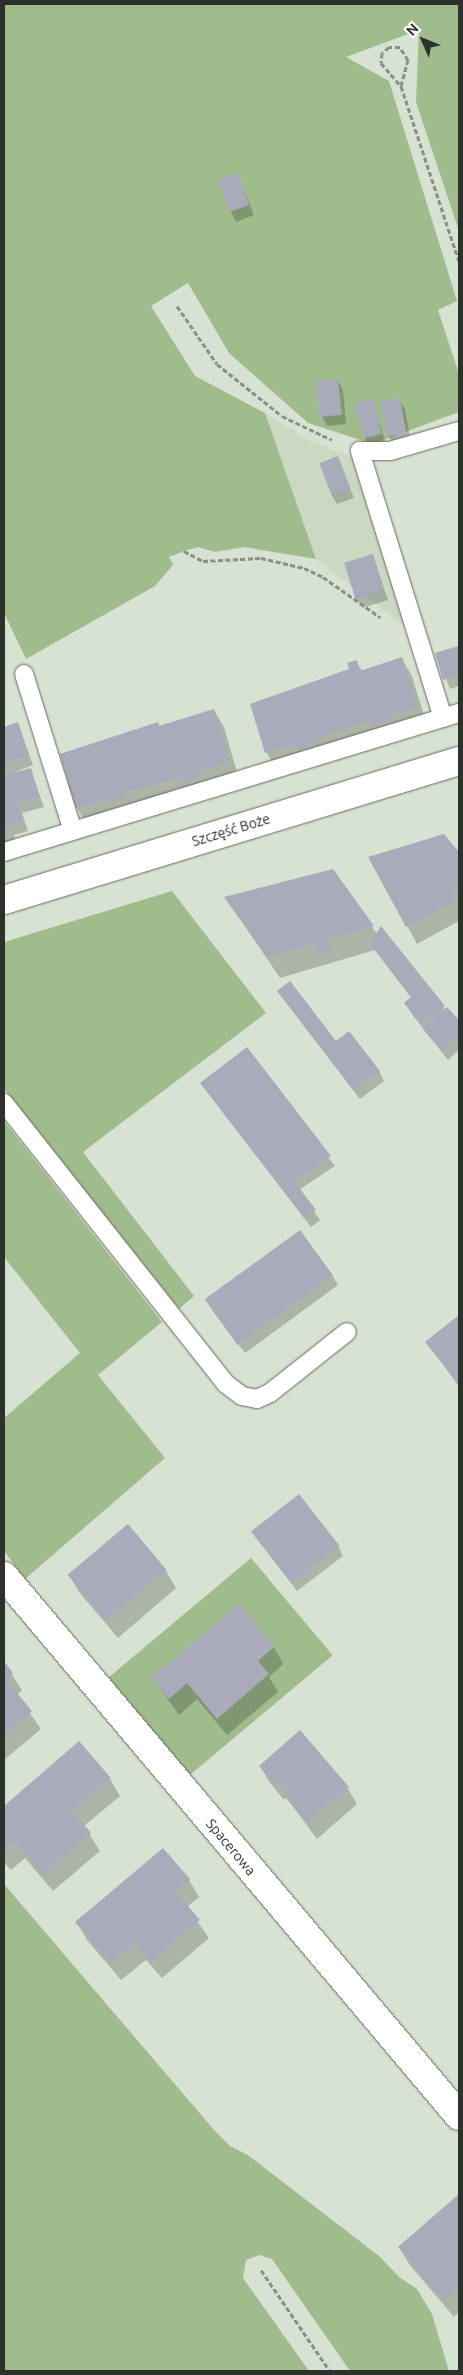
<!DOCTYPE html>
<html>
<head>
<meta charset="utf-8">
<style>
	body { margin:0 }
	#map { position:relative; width:463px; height:2375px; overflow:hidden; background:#d8e2d2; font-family:Ubuntu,sans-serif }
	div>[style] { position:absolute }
	.built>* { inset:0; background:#cbd9c3 }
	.green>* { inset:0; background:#a0bc8d; transform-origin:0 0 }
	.shadow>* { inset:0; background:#0003 }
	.building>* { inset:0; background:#a9aaba; transform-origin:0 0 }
	.path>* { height:3px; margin-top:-1.5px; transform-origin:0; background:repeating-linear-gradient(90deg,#899085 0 5px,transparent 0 7.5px) }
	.roads { filter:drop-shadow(0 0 1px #646c5e) drop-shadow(0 0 1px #646c5e) }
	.service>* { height:18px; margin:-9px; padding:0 9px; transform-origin:9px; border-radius:9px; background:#fff }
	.minor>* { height:28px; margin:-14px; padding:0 14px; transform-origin:14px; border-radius:14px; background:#fff }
	.tertiary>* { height:28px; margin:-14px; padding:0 14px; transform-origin:14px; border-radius:14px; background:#fff }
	span { translate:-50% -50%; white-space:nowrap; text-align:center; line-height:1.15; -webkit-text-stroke:4px #fff; paint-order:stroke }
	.street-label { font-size:14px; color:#2d312b }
	.frame { position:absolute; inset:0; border:5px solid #2d312b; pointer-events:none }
	.north { position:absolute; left:398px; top:15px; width:50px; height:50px; -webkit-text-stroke:4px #fff; paint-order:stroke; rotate:314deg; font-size:14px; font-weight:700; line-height:20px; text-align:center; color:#2d312b }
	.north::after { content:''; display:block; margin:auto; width:18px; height:22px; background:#2d312b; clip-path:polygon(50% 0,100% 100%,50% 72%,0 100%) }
</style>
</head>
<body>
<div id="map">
	<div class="built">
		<div style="clip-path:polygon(265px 413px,312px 442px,353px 457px,410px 630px,316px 559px)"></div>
	</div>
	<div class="green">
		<div style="clip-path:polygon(4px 4px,459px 4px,459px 231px,416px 102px,419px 30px,346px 57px,389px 81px,457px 301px,438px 310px,459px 374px,459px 412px,373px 444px,308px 423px,229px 353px,188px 283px,151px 306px,195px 376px,265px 413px,316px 559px,244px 547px,215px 552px,198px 547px,184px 551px,169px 557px,173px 565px,155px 586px,26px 659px,4px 613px)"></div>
		<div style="clip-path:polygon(172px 891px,266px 1013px,83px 1152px,194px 1296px,179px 1309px,4px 1089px,4px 942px)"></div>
		<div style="clip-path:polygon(4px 1121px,162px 1322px,98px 1375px,165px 1458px,25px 1579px,4px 1551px,4px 1418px,80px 1353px,4px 1257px)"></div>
		<div style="left:251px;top:1558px;width:127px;height:186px;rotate:50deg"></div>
		<div style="clip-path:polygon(4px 1884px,214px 2130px,230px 2146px,248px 2155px,379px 2256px,399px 2277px,417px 2289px,432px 2314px,449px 2371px,350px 2371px,272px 2259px,259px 2255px,246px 2260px,243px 2278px,309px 2371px,4px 2371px)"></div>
	</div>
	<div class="shadow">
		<div style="clip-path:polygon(238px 175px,254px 215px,236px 222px,231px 212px)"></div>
		<div style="clip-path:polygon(338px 380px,343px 390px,346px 424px,327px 426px,322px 416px)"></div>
		<div style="clip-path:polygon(372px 400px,386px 444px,370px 448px,365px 438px)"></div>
		<div style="clip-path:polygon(399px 400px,405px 409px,411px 443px,394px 446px,388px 436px)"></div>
		<div style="clip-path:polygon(338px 458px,354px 498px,337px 504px,331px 494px)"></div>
		<div style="clip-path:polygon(373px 556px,388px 600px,362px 608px,356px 598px)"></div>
		<div style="clip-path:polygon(459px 647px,459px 686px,450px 689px,437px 654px)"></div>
		<div style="clip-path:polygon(402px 659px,412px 676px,427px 725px,277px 770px,267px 753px,251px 705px,350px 670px,356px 661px,362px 671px)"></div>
		<div style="clip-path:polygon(214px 710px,224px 727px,239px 779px,87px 825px,77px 808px,61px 755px,158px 723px,160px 727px)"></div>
		<div style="clip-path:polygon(18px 724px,33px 765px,7px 775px,30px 769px,44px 807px,22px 813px,28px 831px,14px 835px,16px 843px,4px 847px,4px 728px)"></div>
		<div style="clip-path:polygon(444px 835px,459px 854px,459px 921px,417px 944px,370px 858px)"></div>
		<div style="clip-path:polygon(332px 870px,377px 934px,381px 928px,445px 1010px,459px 1022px,459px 1050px,448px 1060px,411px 1013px,405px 1003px,412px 999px,375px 950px,280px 978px,226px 898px)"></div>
		<div style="clip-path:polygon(279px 992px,336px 1043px,379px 1071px,384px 1081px,360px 1099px)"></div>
		<div style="clip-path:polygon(247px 1049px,335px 1166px,299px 1190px,320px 1220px,311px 1227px,202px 1084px)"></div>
		<div style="clip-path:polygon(332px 1275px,338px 1285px,245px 1353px,212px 1310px)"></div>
		<div style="clip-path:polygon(459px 1317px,459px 1387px,427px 1342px)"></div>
		<div style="clip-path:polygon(127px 1525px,166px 1571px,176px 1588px,118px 1638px,79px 1592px,69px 1575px)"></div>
		<div style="clip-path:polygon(253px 1532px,338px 1546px,343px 1556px,297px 1591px)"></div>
		<div style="clip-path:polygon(274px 1647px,283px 1664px,269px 1677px,278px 1692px,227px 1735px,197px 1699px,179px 1715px,153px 1678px)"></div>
		<div style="clip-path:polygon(4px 1663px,22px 1690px,17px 1695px,41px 1729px,4px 1760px)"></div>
		<div style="clip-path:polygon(79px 1743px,110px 1779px,120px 1796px,84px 1826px,100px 1851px,53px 1891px,25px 1858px,11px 1870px,4px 1862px,4px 1808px)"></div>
		<div style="clip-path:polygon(260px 1766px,347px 1787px,357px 1804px,317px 1839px,286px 1797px,284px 1800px,270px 1783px)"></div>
		<div style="clip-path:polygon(189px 1880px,199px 1897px,187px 1907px,209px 1938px,162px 1978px,146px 1960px,121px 1980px,87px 1940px,77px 1922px)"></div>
		<div style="clip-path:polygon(458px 2196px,459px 2312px,454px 2317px,409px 2264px,399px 2247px)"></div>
	</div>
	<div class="building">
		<div style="left:238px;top:173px;width:34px;height:21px;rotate:71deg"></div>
		<div style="left:338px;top:379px;width:36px;height:22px;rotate:84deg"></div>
		<div style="left:400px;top:398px;width:36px;height:19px;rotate:80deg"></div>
		<div style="left:373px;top:399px;width:36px;height:18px;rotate:76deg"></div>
		<div style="left:338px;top:456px;width:34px;height:20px;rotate:69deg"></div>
		<div style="left:373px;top:554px;width:38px;height:30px;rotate:73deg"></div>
		<div style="clip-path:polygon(459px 646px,459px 675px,443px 680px,435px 653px)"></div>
		<div style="clip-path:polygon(402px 657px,418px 707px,391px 716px,392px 720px,372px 726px,370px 721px,316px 738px,318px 743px,296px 750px,294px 744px,265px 753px,250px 704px,349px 669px,347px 663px,357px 660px,360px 671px)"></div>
		<div style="clip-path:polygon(214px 709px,230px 762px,201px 771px,202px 776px,182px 782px,181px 777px,125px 793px,126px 798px,106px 804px,105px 799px,76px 808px,60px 754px,158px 722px,159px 726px)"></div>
		<div style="clip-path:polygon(18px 722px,29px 756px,4px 763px,4px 727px)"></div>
		<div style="clip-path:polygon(31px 768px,40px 797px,18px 803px,23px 822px,4px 827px,4px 775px)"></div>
		<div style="clip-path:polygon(444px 834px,459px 852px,459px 891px,452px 895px,455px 901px,406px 927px,368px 857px)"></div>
		<div style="clip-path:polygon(333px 869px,374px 926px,329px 939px,333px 950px,318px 954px,315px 943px,267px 957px,224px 897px)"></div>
		<div style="clip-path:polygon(381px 926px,445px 1006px,421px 1024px,404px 1003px,411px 997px,370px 944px)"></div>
		<div style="clip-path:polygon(290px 981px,336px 1041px,349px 1031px,380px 1071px,353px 1090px,277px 991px)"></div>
		<div style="clip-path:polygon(447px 1007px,459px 1020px,459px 1036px,442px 1051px,422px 1028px)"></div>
		<div style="clip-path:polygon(247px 1047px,331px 1156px,294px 1181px,316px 1210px,304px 1218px,200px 1083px)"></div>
		<div style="left:300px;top:1230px;width:56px;height:118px;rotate:54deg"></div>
		<div style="clip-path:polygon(459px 1315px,459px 1384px,425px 1342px)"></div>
		<div style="left:299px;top:1494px;width:66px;height:61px;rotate:52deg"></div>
		<div style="left:128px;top:1524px;width:60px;height:79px;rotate:50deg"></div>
		<div style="clip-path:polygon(239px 1604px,275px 1646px,258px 1661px,269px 1674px,217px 1719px,187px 1683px,169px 1699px,152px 1678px)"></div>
		<div style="clip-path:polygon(4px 1661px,13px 1673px,6px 1680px,32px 1711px,4px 1735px)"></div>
		<div style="clip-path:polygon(300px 1730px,349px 1787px,307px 1822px,285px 1797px,288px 1793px,276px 1780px,273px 1783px,259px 1766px)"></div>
		<div style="clip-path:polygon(79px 1741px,111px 1778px,72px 1811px,91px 1833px,43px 1875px,15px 1842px,4px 1851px,4px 1806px)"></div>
		<div style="clip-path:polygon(163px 1848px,190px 1879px,176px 1892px,200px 1920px,151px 1962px,135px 1943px,111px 1964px,75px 1922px)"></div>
		<div style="clip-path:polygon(459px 2194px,459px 2289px,443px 2300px,398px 2247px)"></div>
	</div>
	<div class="path">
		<div style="left:401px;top:86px;width:27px;rotate:-75deg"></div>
		<div style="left:408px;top:60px;width:15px;rotate:-122deg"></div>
		<div style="left:400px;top:47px;width:11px;rotate:180deg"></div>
		<div style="left:389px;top:47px;width:9px;rotate:139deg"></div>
		<div style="left:382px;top:53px;width:10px;rotate:96deg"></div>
		<div style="left:381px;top:63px;width:30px;rotate:49deg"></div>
		<div style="left:401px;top:86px;width:184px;rotate:71.7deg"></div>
		<div style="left:177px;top:306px;width:70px;rotate:55.4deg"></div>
		<div style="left:217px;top:364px;width:83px;rotate:38.7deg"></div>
		<div style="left:282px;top:416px;width:55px;rotate:25.6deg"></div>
		<div style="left:184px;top:551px;width:21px;rotate:28deg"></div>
		<div style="left:203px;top:561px;width:58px;rotate:-3deg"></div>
		<div style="left:261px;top:558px;width:44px;rotate:13.1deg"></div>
		<div style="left:304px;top:568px;width:21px;rotate:25deg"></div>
		<div style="left:323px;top:577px;width:70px;rotate:35.1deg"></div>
		<div style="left:261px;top:2270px;width:122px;rotate:55.7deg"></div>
	</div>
	<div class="roads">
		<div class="service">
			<div style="left:24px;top:674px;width:164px;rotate:72.7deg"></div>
			<div style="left:443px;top:718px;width:280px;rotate:-107.3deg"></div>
			<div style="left:360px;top:451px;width:30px"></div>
			<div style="left:390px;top:451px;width:72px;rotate:-16.2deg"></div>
			<div style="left:4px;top:852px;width:476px;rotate:-17deg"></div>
			<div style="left:4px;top:1103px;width:358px;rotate:51.7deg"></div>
			<div style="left:226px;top:1384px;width:20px;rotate:37deg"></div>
			<div style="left:242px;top:1396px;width:15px;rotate:11deg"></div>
			<div style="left:257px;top:1399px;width:14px;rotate:-25deg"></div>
			<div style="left:270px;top:1393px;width:98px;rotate:-38.4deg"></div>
		</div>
		<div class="minor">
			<div style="left:4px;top:1576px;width:706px;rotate:49.88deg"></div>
		</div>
		<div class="tertiary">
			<div style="left:4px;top:900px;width:476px;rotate:-17deg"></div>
		</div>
	</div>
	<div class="street-label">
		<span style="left:231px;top:830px;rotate:-17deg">Szczęść Boże</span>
		<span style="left:231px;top:1847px;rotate:50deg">Spacerowa</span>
	</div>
	<div class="frame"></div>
	<div class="north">N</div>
</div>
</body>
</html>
